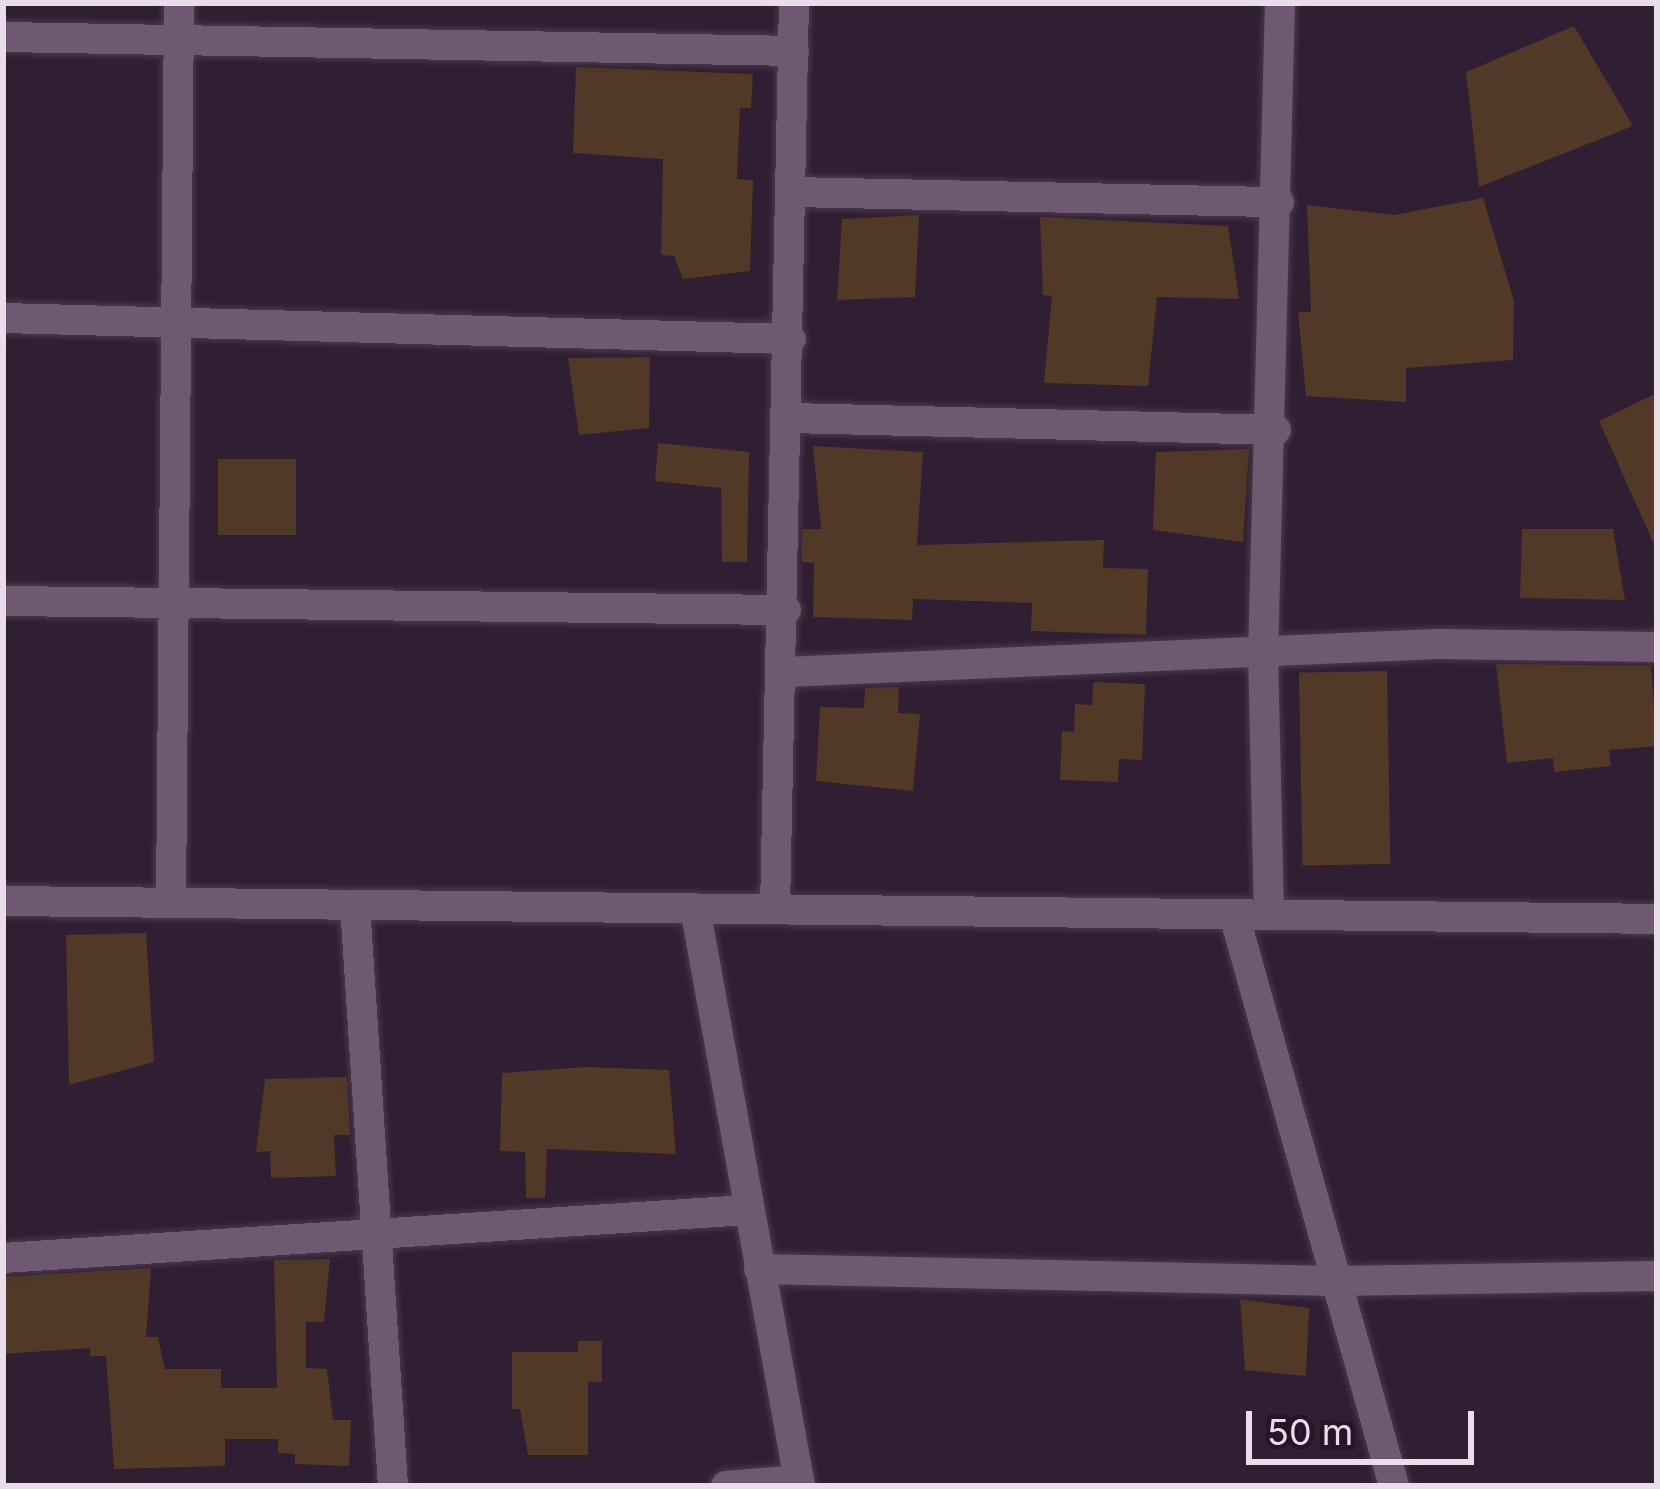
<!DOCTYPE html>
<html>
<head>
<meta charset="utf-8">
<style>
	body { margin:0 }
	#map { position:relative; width:1660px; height:1489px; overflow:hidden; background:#301e32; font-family:Inter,sans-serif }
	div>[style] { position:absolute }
	.building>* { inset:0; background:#513827; transform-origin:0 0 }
	.roads { filter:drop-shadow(0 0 3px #493a4b) drop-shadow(0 0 3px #493a4b) }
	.minor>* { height:30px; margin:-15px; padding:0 15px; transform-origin:15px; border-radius:15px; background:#6e5970 }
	span { translate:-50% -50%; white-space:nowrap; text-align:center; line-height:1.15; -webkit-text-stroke:10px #261428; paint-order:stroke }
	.frame { position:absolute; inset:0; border:6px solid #e9ddea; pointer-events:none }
	.scale { position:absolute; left:1246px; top:1411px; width:228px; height:54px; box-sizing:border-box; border:6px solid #e9ddea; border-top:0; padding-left:15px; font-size:36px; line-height:42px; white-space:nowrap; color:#e9ddea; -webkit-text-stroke:9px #261428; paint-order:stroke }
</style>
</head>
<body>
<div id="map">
	<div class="building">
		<div style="clip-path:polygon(1574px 26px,1633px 126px,1479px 187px,1466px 72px)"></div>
		<div style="clip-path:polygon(576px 67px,753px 74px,751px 108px,740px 108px,737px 179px,753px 180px,750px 271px,683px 279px,674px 256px,661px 255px,663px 159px,573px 153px)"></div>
		<div style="clip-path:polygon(1483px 198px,1514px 301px,1513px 360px,1406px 368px,1406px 402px,1306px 396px,1298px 312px,1311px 312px,1307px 205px,1394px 215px)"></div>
		<div style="clip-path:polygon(919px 215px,915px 297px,837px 300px,842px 219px)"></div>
		<div style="clip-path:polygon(1040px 217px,1228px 226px,1239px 299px,1157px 297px,1148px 386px,1044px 383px,1052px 296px,1043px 295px)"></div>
		<div style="clip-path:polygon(650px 357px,649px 428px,579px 435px,568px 358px)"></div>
		<div style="clip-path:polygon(1657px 393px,1657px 551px,1599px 421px)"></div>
		<div style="clip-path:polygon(658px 443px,749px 452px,747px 562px,722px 562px,721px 488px,655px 481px)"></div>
		<div style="clip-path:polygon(813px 446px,923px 452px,917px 545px,1104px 540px,1103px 568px,1148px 569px,1146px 635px,1031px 631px,1032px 603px,913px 599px,912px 620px,813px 617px,814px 563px,802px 562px,802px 529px,821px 529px)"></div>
		<div style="clip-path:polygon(1249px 449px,1243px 542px,1153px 530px,1156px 452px)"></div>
		<div style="left:218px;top:459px;width:78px;height:76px"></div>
		<div style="clip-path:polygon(1522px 529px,1613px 529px,1625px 600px,1520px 598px)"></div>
		<div style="clip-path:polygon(1496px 664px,1651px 666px,1657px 746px,1609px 750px,1611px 766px,1554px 772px,1553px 758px,1507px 763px)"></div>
		<div style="left:1387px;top:671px;width:193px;height:88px;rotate:89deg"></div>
		<div style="clip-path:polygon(1093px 682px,1145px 684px,1142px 760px,1119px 759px,1118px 782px,1060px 780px,1062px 731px,1074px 732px,1075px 704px,1092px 705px)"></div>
		<div style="clip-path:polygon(899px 687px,898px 713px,920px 714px,913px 791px,816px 781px,820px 707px,864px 708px,865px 688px)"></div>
		<div style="clip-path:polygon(146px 933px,154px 1062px,69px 1085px,66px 935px)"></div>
		<div style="clip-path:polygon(586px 1067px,669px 1070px,676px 1154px,547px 1149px,545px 1198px,526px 1198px,525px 1152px,500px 1151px,502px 1073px)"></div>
		<div style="clip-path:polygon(347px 1077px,350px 1135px,334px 1135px,336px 1176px,271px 1178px,270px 1151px,256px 1152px,265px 1079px)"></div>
		<div style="clip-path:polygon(330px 1259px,324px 1322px,306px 1322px,306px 1368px,327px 1369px,333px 1420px,351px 1420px,349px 1466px,295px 1464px,295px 1454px,278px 1453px,278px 1439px,225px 1439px,225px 1466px,114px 1469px,106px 1356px,90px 1356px,90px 1348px,3px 1354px,3px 1277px,151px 1268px,146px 1337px,158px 1337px,165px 1369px,221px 1369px,221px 1388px,277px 1388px,274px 1260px)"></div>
		<div style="clip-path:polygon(1240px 1299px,1309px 1308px,1306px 1376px,1245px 1370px)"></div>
		<div style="clip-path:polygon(578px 1341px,602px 1341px,602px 1382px,588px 1382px,588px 1455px,528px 1455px,520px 1409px,512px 1409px,512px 1352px,578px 1352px)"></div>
	</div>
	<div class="roads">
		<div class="minor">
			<div style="left:3px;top:37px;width:791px;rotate:1.01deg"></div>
			<div style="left:792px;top:192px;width:487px;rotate:1.2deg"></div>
			<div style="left:3px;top:318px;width:788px;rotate:1.53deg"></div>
			<div style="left:790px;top:418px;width:486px;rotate:1.4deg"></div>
			<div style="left:3px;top:601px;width:783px;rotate:0.66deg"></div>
			<div style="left:785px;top:672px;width:653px;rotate:-2.46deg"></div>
			<div style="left:1437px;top:644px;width:220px;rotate:0.8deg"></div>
			<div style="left:3px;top:901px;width:1654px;rotate:0.62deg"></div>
			<div style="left:171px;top:903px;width:900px;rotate:-89.49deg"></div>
			<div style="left:355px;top:905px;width:582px;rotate:86.26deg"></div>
			<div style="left:695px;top:908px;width:587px;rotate:79.7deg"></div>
			<div style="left:775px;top:909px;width:906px;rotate:-88.8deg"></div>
			<div style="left:1269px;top:915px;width:259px;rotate:-91.3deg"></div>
			<div style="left:1263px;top:656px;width:653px;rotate:-88.51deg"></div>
			<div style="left:1235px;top:918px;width:590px;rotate:74.36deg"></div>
			<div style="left:3px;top:1258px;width:747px;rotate:-3.69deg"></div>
			<div style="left:759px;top:1269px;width:576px;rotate:1.19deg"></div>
			<div style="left:1335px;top:1281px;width:322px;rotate:-0.9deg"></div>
			<div style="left:726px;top:1486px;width:73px;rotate:-4.7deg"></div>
		</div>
	</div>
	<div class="frame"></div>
	<div class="scale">50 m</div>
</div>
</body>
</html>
